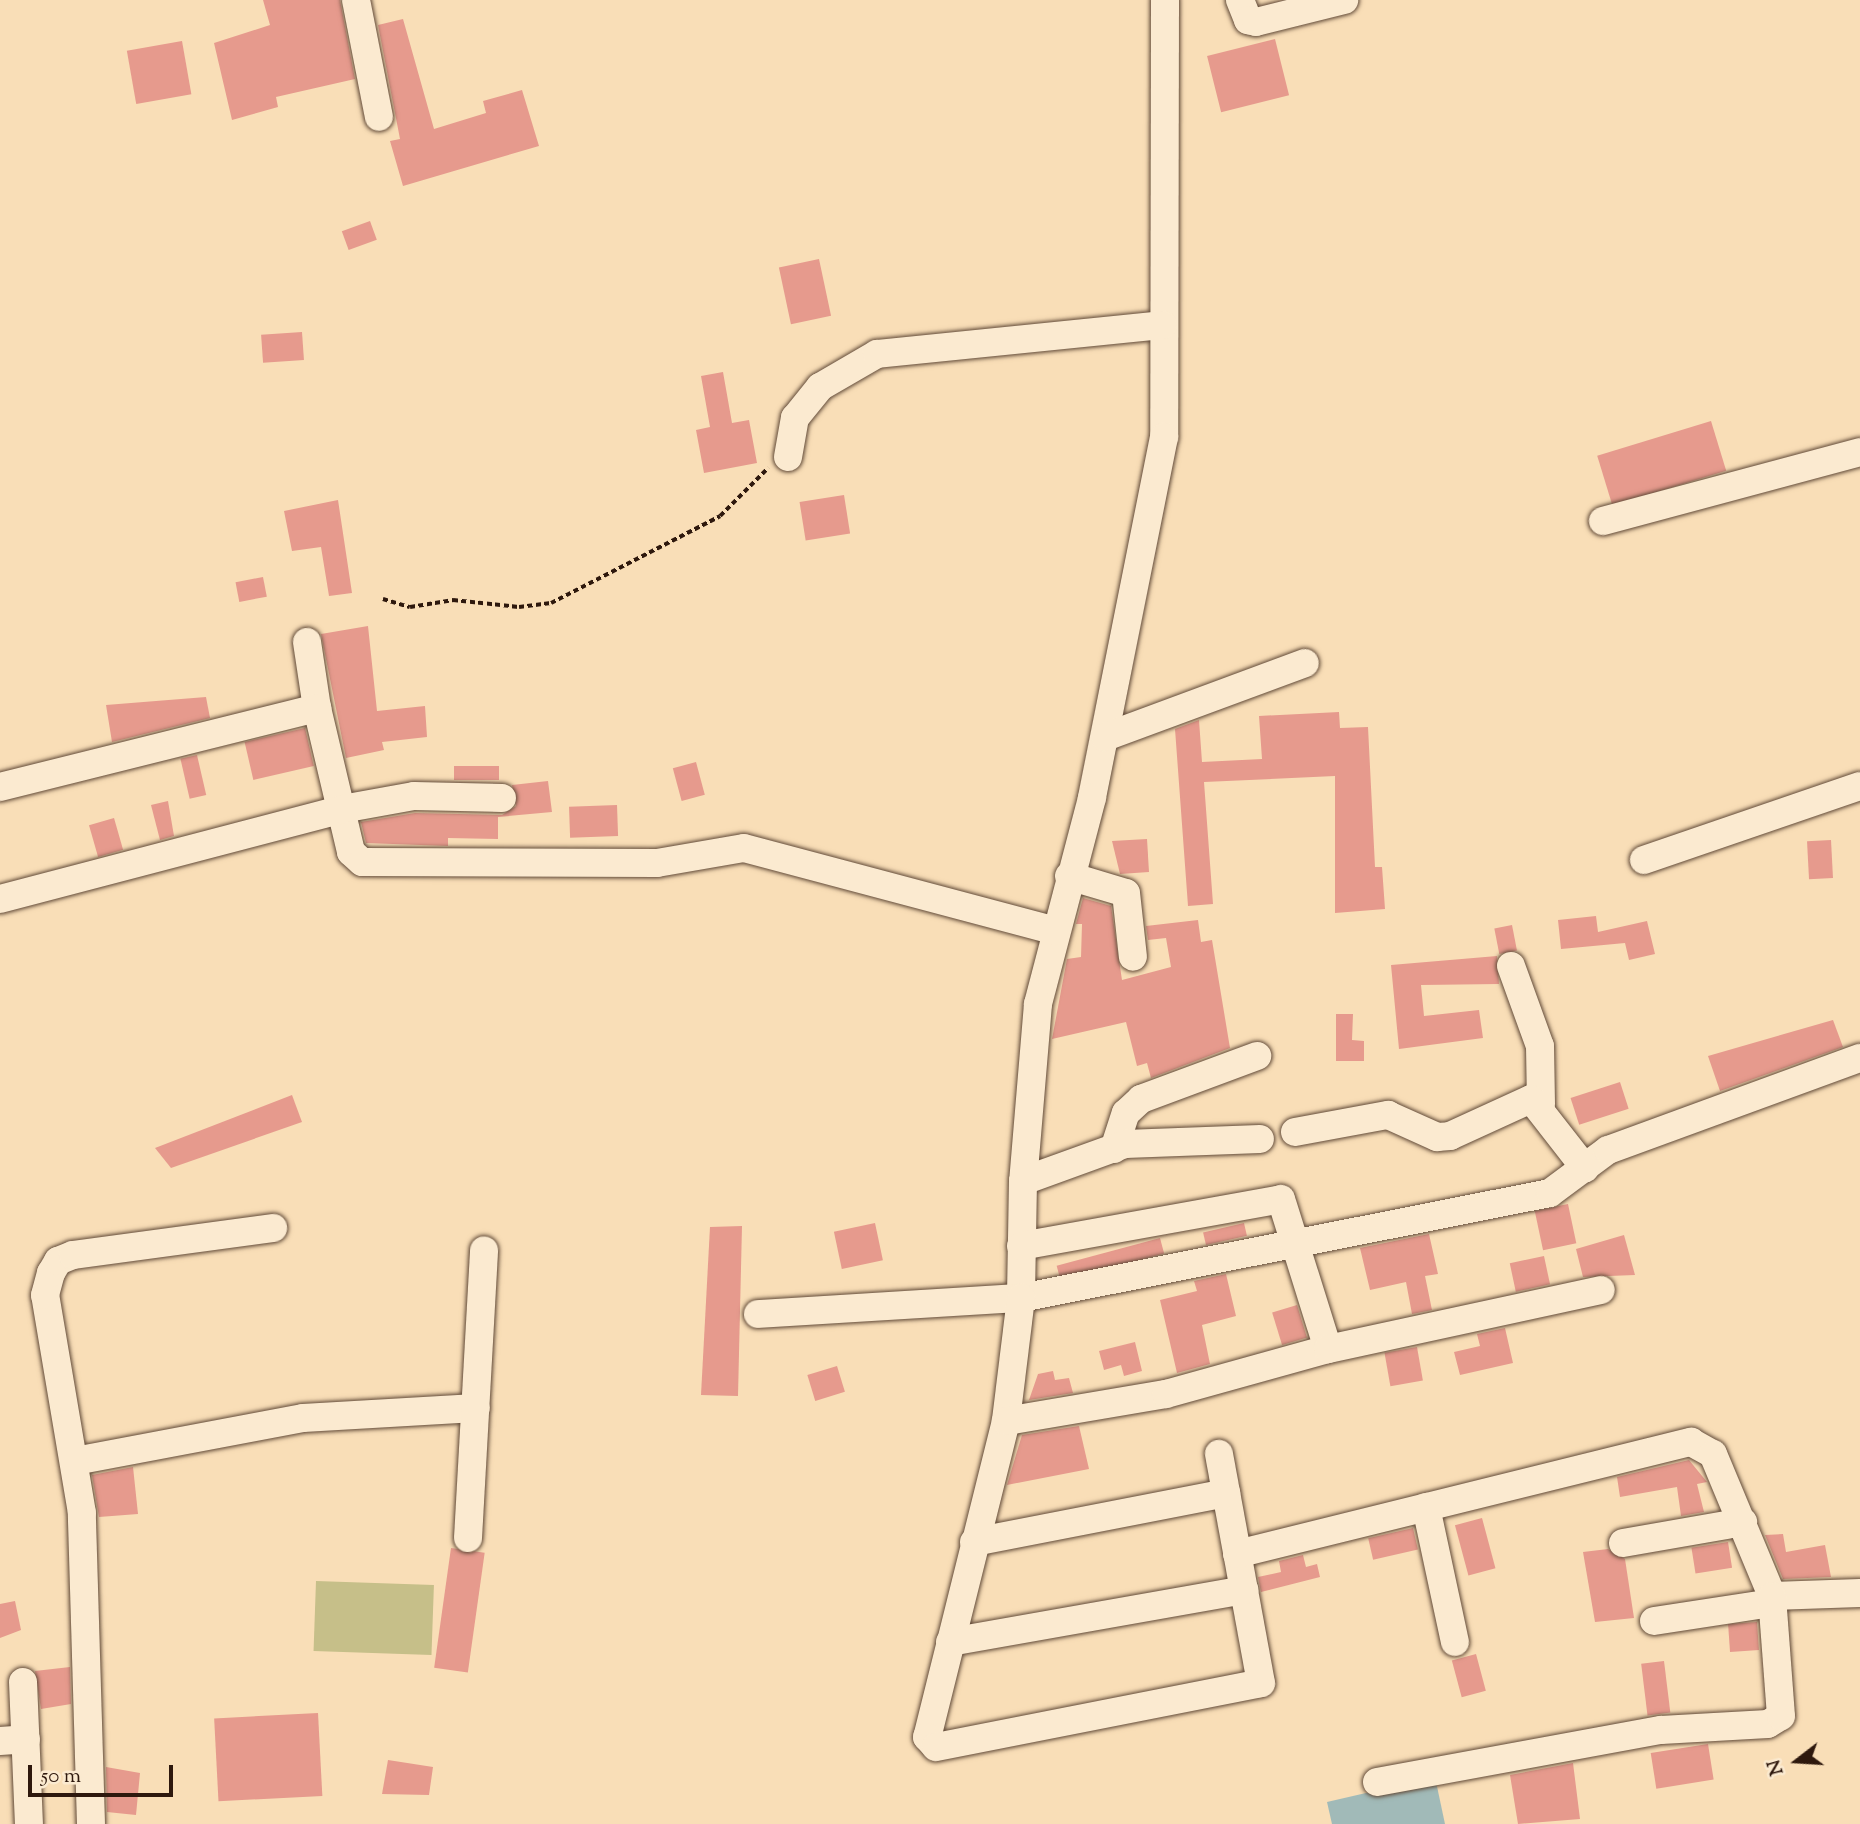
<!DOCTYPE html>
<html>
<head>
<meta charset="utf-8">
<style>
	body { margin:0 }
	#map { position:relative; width:1860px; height:1824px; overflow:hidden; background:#f9deb7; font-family:"Sorts Mill Goudy",serif }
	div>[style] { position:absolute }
	.green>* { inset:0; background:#c6bf89; transform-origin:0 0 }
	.water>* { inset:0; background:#a1bab8 }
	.building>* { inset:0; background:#e69a8d; transform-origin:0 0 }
	.path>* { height:3.5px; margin-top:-1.75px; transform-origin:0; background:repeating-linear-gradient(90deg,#2e180d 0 5px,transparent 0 8.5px) }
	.roads { filter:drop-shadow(0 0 2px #614a38) drop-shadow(0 0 2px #614a38) }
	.minor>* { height:28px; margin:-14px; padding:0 14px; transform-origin:14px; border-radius:14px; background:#fbead0 }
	span { translate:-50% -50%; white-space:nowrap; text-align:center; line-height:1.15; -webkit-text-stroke:7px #fbead0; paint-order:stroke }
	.north { position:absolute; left:1762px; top:1726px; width:70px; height:70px; -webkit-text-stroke:5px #fbead0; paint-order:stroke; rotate:253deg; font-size:19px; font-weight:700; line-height:28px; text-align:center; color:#2e180d }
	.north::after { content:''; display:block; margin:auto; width:24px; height:32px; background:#2e180d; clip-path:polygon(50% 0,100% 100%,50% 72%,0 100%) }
	.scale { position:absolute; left:28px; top:1765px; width:145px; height:32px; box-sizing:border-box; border:4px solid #2e180d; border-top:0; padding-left:9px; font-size:21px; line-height:24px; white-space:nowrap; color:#2e180d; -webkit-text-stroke:5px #fbead0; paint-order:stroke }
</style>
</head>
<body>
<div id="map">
	<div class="green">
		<div style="left:316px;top:1581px;width:118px;height:70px;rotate:2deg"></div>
	</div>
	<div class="water">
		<div style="clip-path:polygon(1435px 1777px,1445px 1824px,1332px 1824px,1327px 1802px)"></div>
	</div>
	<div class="building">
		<div style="clip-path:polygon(263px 0,340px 0,355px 79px,276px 97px,278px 107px,232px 120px,214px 43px,270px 25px)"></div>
		<div style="clip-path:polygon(403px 19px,434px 129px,486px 113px,483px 101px,522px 90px,539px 146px,403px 186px,390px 141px,400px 139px,378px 25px)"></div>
		<div style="left:1275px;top:39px;width:58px;height:70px;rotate:76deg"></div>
		<div style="left:182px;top:41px;width:54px;height:56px;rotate:80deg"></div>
		<div style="left:370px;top:221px;width:20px;height:30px;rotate:70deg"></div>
		<div style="left:819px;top:259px;width:58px;height:41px;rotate:78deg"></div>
		<div style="left:302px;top:332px;width:28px;height:41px;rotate:86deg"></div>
		<div style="clip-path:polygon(723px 372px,732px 423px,749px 420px,757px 463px,704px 473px,696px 430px,710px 427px,701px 376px)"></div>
		<div style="left:1711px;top:421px;width:52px;height:119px;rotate:73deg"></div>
		<div style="left:844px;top:495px;width:39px;height:45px;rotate:81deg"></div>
		<div style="clip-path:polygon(338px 500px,352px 593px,329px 596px,321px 547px,292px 551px,284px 511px)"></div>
		<div style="left:263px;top:577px;width:20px;height:28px;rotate:79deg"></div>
		<div style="clip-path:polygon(368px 626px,377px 711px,425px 706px,427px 737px,382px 742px,384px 750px,346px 758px,321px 634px)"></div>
		<div style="clip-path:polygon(206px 697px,210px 718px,112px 742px,106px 705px)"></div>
		<div style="clip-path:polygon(1339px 712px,1340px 728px,1368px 727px,1375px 867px,1382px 867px,1385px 909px,1335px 913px,1335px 776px,1204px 782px,1213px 904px,1188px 906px,1175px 729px,1199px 720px,1202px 762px,1262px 759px,1259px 716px)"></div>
		<div style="left:305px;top:728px;width:39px;height:62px;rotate:77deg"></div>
		<div style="left:197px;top:755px;width:41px;height:17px;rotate:77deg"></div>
		<div style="left:696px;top:762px;width:34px;height:24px;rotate:75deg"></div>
		<div style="left:454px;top:766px;width:45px;height:14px"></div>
		<div style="clip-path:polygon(548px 781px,552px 812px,498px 817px,498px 839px,448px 838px,448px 846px,366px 843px,361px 822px,415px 813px,502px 815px,516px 806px,512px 785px)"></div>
		<div style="clip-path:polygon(168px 801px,174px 836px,160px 840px,151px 805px)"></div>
		<div style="left:617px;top:805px;width:31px;height:48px;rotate:88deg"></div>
		<div style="left:114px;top:818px;width:33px;height:26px;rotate:74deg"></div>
		<div style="clip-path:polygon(1147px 839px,1149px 872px,1120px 874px,1112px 841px)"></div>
		<div style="left:1831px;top:840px;width:38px;height:24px;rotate:87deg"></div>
		<div style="clip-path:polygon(1083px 898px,1111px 906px,1122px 980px,1171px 967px,1166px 938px,1148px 940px,1146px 926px,1198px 920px,1201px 942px,1212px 940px,1230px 1048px,1151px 1078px,1147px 1063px,1137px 1066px,1126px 1022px,1052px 1039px,1067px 959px,1081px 957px,1082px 924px,1076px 924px)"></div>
		<div style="clip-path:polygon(1596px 916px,1598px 932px,1647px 921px,1655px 954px,1629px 960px,1625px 943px,1561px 949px,1558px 920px)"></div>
		<div style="left:1512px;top:925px;width:26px;height:18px;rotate:79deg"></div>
		<div style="clip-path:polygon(1497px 956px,1499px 984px,1421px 985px,1424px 1016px,1479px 1010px,1483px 1038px,1399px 1049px,1391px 965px)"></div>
		<div style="clip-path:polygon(1336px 1014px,1353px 1014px,1352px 1040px,1364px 1041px,1364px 1061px,1336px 1061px)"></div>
		<div style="clip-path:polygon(1833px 1020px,1843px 1047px,1720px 1091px,1708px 1056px)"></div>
		<div style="left:1620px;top:1082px;width:28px;height:52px;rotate:72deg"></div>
		<div style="clip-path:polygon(292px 1095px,302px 1122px,171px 1168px,155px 1148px)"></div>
		<div style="left:1568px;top:1204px;width:40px;height:34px;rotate:78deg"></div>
		<div style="left:875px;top:1223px;width:38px;height:42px;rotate:78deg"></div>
		<div style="left:1244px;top:1223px;width:13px;height:42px;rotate:77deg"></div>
		<div style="clip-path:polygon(742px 1226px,738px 1396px,701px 1395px,710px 1227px)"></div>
		<div style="clip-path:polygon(1429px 1234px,1438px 1274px,1425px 1276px,1432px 1310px,1412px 1314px,1406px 1282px,1370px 1290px,1360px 1248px)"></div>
		<div style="clip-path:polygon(1624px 1235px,1635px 1275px,1583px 1277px,1576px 1249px)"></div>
		<div style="left:1160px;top:1238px;width:16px;height:107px;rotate:75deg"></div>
		<div style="left:1544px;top:1256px;width:29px;height:35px;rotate:78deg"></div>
		<div style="clip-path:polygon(1226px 1274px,1236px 1316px,1202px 1325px,1210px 1364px,1177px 1373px,1160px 1300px,1197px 1291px,1194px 1281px)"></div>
		<div style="left:1297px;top:1305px;width:34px;height:26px;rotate:73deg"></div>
		<div style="clip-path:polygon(1505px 1328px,1513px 1363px,1460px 1375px,1454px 1352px,1480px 1346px,1477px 1334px)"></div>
		<div style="clip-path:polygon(1135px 1342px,1142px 1371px,1124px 1376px,1121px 1365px,1104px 1370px,1099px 1351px)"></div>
		<div style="left:1417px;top:1347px;width:34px;height:33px;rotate:80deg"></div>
		<div style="left:837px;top:1366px;width:27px;height:31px;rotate:73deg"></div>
		<div style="clip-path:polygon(1053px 1371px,1055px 1380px,1069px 1378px,1073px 1393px,1029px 1400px,1038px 1374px)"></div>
		<div style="clip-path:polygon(1079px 1426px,1089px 1469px,1007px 1485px,1022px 1435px)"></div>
		<div style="clip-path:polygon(1689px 1460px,1707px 1482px,1697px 1484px,1704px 1512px,1681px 1516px,1677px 1487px,1620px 1497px,1617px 1477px)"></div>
		<div style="clip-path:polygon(133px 1467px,138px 1514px,99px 1517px,92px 1475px)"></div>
		<div style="left:1482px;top:1518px;width:52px;height:28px;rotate:75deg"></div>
		<div style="left:1413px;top:1528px;width:22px;height:46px;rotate:77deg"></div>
		<div style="clip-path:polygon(1783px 1534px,1786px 1552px,1825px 1545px,1831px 1577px,1783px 1579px,1765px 1535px)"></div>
		<div style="left:1728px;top:1542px;width:26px;height:37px;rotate:81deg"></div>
		<div style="left:451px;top:1548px;width:34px;height:121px;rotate:8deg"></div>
		<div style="clip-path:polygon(1608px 1549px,1625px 1559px,1634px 1618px,1595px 1622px,1583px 1552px)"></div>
		<div style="clip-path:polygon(1303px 1555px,1306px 1567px,1317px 1564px,1320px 1577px,1261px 1592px,1258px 1577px,1281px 1572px,1279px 1561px)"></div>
		<div style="clip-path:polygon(15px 1601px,21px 1630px,0 1638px,0 1604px)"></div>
		<div style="left:1757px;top:1622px;width:28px;height:29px;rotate:86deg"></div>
		<div style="left:1476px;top:1654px;width:38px;height:25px;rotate:75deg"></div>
		<div style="left:1664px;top:1661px;width:52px;height:23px;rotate:83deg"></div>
		<div style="clip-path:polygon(70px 1667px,71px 1704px,41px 1709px,35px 1671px)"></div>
		<div style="left:318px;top:1713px;width:83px;height:104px;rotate:87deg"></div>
		<div style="left:1708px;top:1744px;width:36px;height:58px;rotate:81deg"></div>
		<div style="clip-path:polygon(388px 1760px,433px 1767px,429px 1795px,382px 1794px)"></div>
		<div style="clip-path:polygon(1573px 1763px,1580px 1819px,1518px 1824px,1510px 1775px)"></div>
		<div style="clip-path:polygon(106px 1767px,140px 1773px,136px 1815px,107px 1812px)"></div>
	</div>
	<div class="path">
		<div style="left:383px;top:599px;width:28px;rotate:17deg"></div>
		<div style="left:410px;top:607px;width:44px;rotate:-9.2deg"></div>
		<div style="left:453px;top:600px;width:66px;rotate:6.1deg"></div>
		<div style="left:519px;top:607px;width:32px;rotate:-7deg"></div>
		<div style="left:551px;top:603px;width:190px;rotate:-27.2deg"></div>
		<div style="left:720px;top:516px;width:68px;rotate:-45deg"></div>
	</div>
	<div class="roads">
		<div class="minor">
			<div style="left:356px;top:0;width:119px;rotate:78.9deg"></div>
			<div style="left:1165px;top:0;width:437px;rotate:90.1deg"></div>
			<div style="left:1164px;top:437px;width:368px;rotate:101.3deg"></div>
			<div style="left:1092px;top:798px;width:213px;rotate:104.7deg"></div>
			<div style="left:1038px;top:1004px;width:178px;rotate:94.8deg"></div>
			<div style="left:1023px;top:1181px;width:117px;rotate:91deg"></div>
			<div style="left:1021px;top:1298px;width:539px;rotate:-11.23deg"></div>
			<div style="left:1550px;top:1193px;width:72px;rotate:-36.6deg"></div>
			<div style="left:1608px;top:1150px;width:268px;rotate:-20.1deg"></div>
			<div style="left:1240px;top:0;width:22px;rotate:68deg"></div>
			<div style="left:1248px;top:20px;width:8px;rotate:14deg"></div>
			<div style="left:1256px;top:22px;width:91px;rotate:-14deg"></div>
			<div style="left:788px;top:457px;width:40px;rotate:-80deg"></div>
			<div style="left:795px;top:418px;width:40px;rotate:-51deg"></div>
			<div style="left:820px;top:387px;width:66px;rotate:-30.1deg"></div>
			<div style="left:877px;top:354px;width:287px;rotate:-5.8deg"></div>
			<div style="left:1603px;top:521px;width:266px;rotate:-15deg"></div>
			<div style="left:307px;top:642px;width:67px;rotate:81.4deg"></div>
			<div style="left:1105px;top:737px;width:213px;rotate:-20.3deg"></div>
			<div style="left:0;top:787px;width:327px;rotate:-14deg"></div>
			<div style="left:317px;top:708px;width:148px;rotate:76.7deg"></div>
			<div style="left:351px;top:852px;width:15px;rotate:42deg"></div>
			<div style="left:362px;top:862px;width:295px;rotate:0.2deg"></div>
			<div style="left:657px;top:863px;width:88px;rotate:-9.8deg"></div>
			<div style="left:744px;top:848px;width:323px;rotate:14.9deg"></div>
			<div style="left:1644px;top:860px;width:228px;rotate:-18.9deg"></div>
			<div style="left:1069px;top:876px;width:59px;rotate:16.6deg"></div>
			<div style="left:1126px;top:893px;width:64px;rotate:83.8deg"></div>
			<div style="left:0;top:899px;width:354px;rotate:-14.7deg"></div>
			<div style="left:342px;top:809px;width:73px;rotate:-10.2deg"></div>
			<div style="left:414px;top:796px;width:88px;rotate:1.3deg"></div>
			<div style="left:1511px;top:966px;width:85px;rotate:70.1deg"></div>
			<div style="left:1540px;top:1046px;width:58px;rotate:89deg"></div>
			<div style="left:1295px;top:1132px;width:95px;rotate:-10.4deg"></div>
			<div style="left:1388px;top:1115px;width:54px;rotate:24.2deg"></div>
			<div style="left:1437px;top:1137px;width:13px;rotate:-4deg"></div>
			<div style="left:1450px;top:1136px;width:89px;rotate:-24.6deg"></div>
			<div style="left:1531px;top:1099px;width:88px;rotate:52deg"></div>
			<div style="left:1114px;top:1149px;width:38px;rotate:-72deg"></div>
			<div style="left:1126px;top:1113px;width:21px;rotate:-43deg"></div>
			<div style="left:1141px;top:1099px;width:124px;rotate:-20.3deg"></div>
			<div style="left:1023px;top:1181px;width:109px;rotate:-19.9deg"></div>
			<div style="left:1125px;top:1144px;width:135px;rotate:-2.1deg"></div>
			<div style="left:1021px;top:1246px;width:264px;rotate:-10.2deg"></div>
			<div style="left:1281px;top:1199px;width:157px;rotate:72.6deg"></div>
			<div style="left:758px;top:1314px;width:263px;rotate:-3.5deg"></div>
			<div style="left:1021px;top:1298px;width:124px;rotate:97deg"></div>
			<div style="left:1006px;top:1421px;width:326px;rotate:104deg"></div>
			<div style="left:927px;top:1737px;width:13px;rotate:48deg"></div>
			<div style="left:936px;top:1747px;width:331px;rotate:-11.1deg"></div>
			<div style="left:1261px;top:1683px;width:233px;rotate:-100.4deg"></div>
			<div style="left:1006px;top:1421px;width:162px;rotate:-9.6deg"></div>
			<div style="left:1166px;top:1394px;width:168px;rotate:-15.5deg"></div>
			<div style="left:1328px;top:1349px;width:279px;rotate:-12.2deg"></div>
			<div style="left:75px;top:1461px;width:232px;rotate:-10.7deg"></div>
			<div style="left:303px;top:1418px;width:173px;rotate:-3.3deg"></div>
			<div style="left:1426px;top:1507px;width:138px;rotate:77.9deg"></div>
			<div style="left:468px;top:1538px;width:288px;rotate:-86.8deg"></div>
			<div style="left:974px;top:1542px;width:257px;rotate:-11deg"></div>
			<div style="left:1623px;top:1543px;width:122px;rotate:-9.9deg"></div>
			<div style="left:1237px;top:1554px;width:468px;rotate:-13.9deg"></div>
			<div style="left:1691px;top:1442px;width:25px;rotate:29deg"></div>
			<div style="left:1713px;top:1454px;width:154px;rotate:67.4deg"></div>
			<div style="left:1772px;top:1596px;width:88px;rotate:-2deg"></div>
			<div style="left:1654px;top:1621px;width:119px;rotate:-8.7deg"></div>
			<div style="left:950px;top:1642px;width:299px;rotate:-10deg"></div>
			<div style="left:23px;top:1682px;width:142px;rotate:87.6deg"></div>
			<div style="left:0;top:1741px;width:26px;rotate:-4deg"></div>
			<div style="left:1377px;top:1782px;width:289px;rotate:-10.4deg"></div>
			<div style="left:1661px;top:1730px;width:107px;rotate:-3.2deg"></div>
			<div style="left:1768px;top:1724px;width:15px;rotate:-32deg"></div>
			<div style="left:1781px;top:1716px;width:120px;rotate:-94.3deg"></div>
			<div style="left:91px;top:1824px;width:311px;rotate:-91.7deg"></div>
			<div style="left:82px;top:1513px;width:221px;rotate:-99.6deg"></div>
			<div style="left:45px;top:1295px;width:23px;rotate:-75deg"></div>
			<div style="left:51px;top:1273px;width:14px;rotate:-60deg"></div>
			<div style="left:58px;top:1261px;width:16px;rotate:-22deg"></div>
			<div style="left:73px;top:1255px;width:202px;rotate:-7.7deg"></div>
		</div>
	</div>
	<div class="north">N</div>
	<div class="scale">50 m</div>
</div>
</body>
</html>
